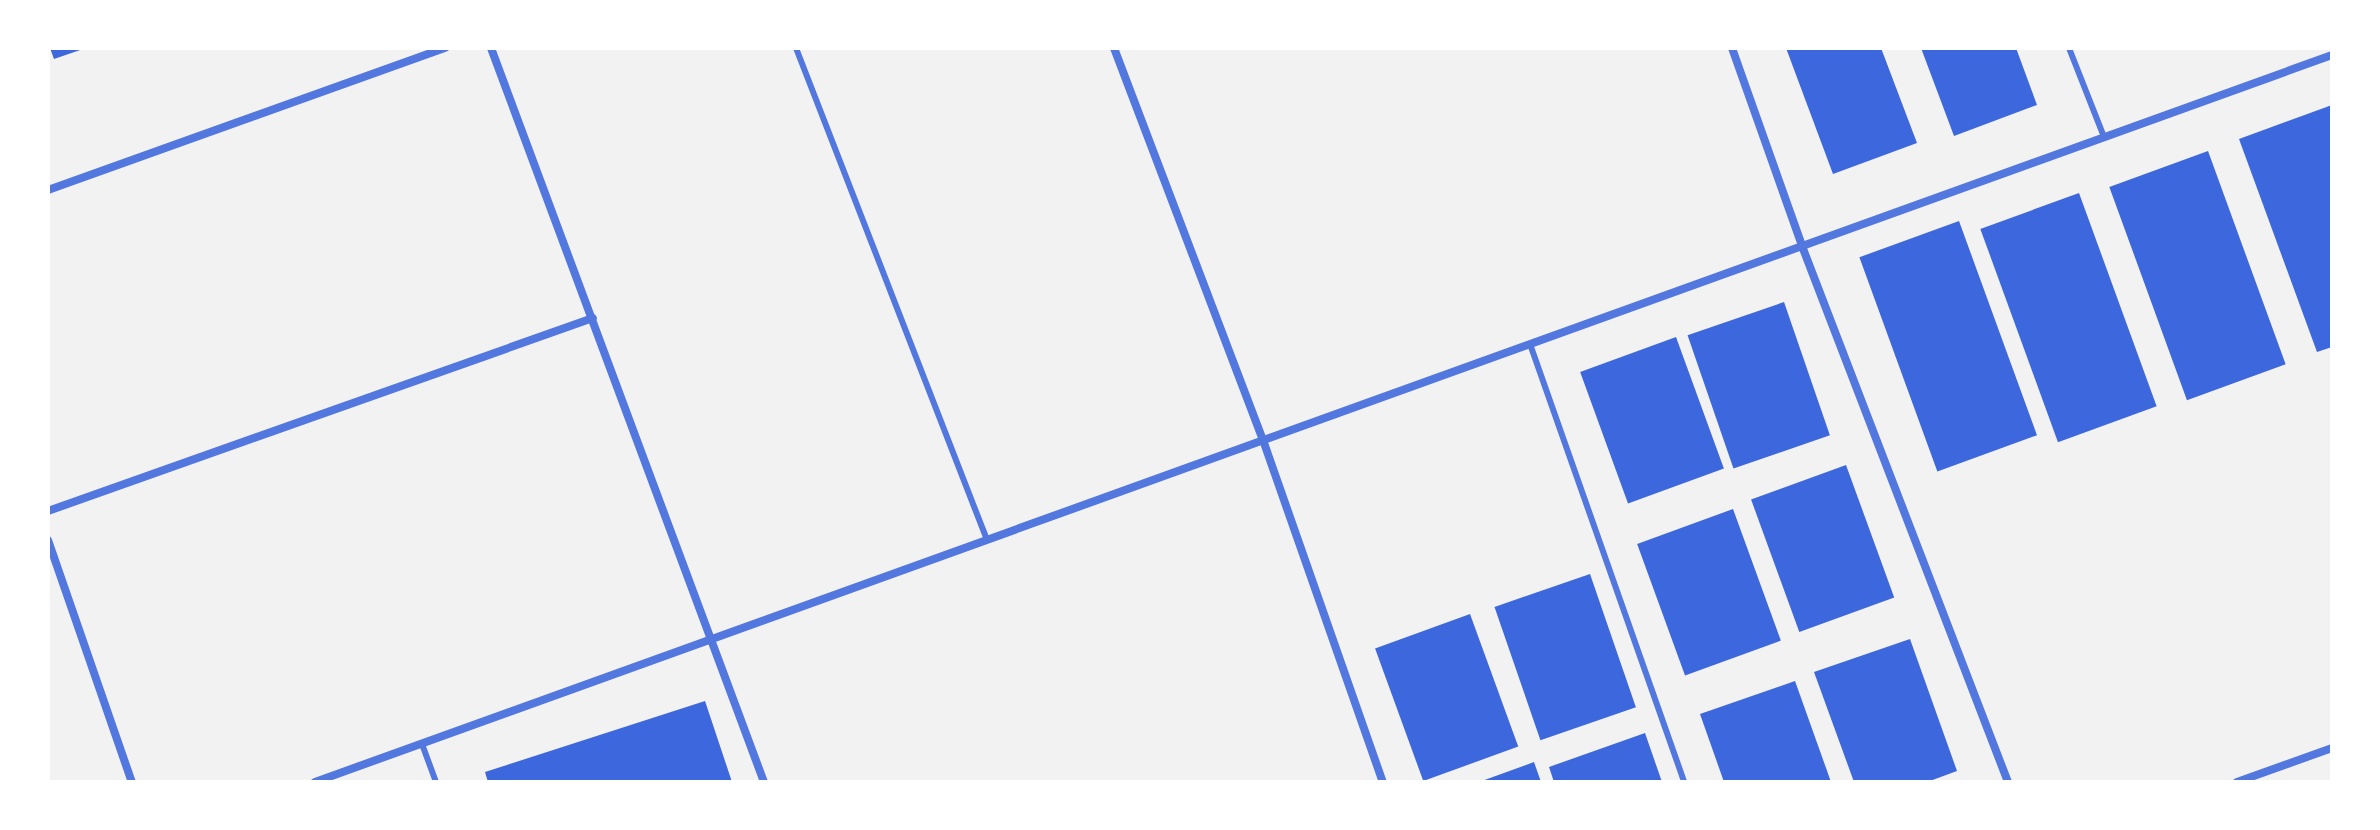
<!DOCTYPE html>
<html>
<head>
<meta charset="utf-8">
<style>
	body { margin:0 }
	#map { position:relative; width:2380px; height:830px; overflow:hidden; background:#f2f2f2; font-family:"Fira Sans Condensed",sans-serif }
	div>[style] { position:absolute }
	.building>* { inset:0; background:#3d67dc; transform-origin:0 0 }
	.service>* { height:6px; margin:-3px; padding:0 3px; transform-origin:3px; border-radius:3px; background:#5277de }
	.minor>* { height:8px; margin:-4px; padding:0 4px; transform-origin:4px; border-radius:4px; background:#5277de }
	span { translate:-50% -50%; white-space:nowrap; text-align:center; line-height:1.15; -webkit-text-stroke:8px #fff; paint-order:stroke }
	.frame { position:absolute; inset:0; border:50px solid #fff; pointer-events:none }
</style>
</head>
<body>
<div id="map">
	<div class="building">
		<div style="clip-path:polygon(50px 48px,86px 48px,54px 59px)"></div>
		<div style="clip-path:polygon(1786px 48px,1881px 48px,1917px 143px,1833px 174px)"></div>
		<div style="clip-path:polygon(1921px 48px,2016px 48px,2037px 105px,1954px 136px)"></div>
		<div style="clip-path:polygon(2332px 105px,2332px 347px,2317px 352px,2239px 139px)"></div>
		<div style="left:2208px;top:151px;width:227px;height:105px;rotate:70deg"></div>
		<div style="left:2079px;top:193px;width:227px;height:105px;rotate:70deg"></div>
		<div style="left:1959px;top:221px;width:228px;height:106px;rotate:70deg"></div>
		<div style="left:1784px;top:302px;width:141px;height:102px;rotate:71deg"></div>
		<div style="left:1676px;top:337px;width:140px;height:102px;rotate:70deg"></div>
		<div style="left:1846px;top:465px;width:141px;height:101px;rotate:70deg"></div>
		<div style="left:1733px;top:509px;width:140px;height:102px;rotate:70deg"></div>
		<div style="left:1590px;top:574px;width:141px;height:101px;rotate:71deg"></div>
		<div style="left:1470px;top:614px;width:141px;height:101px;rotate:70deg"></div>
		<div style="clip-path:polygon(1910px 639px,1957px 771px,1927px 782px,1854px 782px,1814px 672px)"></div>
		<div style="clip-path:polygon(1795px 681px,1831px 782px,1724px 782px,1700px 714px)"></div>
		<div style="clip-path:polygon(705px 701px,732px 782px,488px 782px,485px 772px)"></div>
		<div style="clip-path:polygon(1645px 733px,1662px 782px,1554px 782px,1549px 767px)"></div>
		<div style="clip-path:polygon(1534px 762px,1541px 782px,1479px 782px)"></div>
	</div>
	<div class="service">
		<div style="left:796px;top:48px;width:528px;rotate:68.78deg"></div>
		<div style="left:2069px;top:48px;width:96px;rotate:68.5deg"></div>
		<div style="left:1530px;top:344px;width:464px;rotate:70.6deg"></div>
		<div style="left:422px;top:744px;width:40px;rotate:69.8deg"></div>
	</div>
	<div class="minor">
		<div style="left:491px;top:48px;width:783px;rotate:69.6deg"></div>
		<div style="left:1114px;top:48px;width:419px;rotate:69.2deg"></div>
		<div style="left:1263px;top:440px;width:362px;rotate:70.7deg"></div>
		<div style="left:1732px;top:48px;width:210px;rotate:70.5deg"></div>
		<div style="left:1802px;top:246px;width:574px;rotate:68.98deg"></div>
		<div style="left:48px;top:190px;width:422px;rotate:-19.7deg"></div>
		<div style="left:48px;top:511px;width:578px;rotate:-19.5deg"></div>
		<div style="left:48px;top:540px;width:256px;rotate:70.9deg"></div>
		<div style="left:315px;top:782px;width:2144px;rotate:-19.82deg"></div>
		<div style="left:2237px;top:782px;width:101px;rotate:-19.7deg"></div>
	</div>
	<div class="frame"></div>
</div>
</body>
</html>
